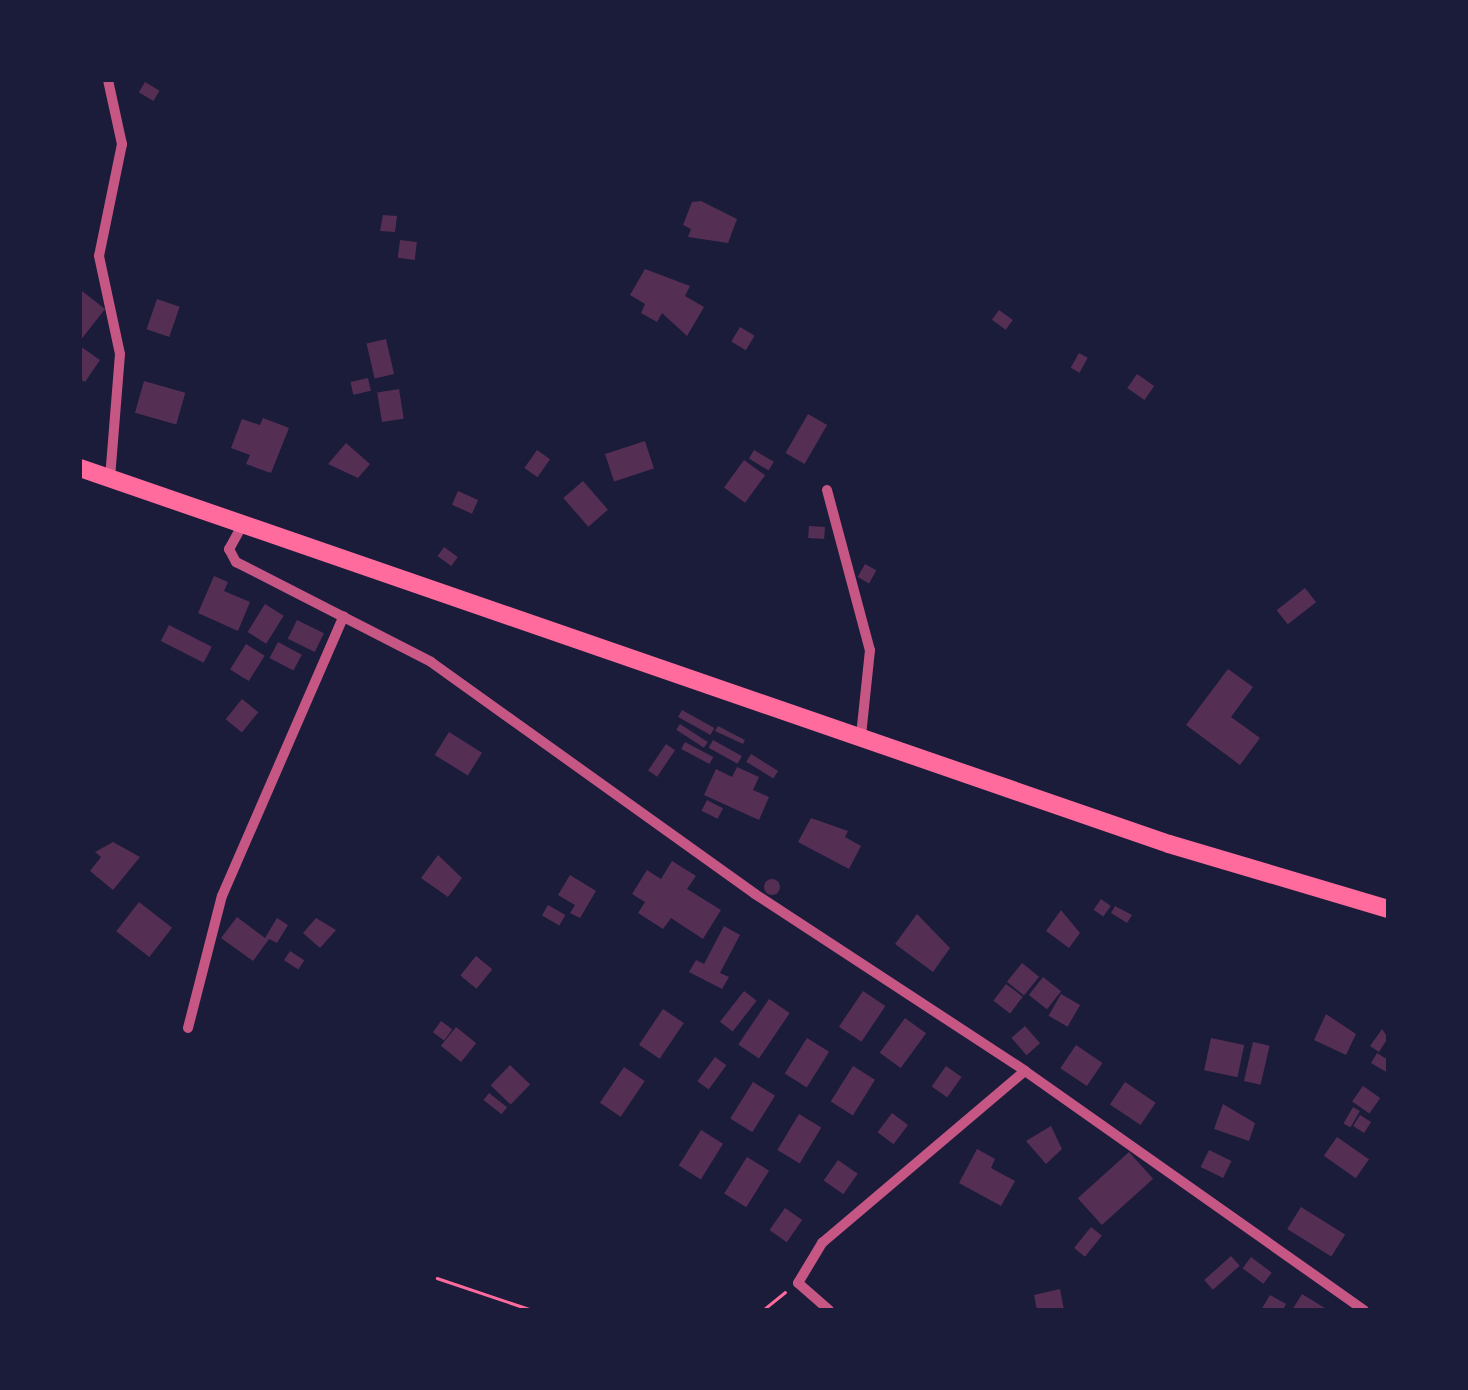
<!DOCTYPE html>
<html>
<head>
<meta charset="utf-8">
<style>
	body { margin:0 }
	#map { position:relative; width:1468px; height:1390px; overflow:hidden; background:#1b1b3a; font-family:"Titillium Web",sans-serif }
	div>[style] { position:absolute }
	.building>* { inset:0; background:#542f53; transform-origin:0 0 }
	.round { border-radius:50% }
	.path>* { height:2.5px; margin:-1.25px; padding:0 1.25px; transform-origin:1.25px; border-radius:1.25px; background:#ff6b9d }
	.minor>* { height:10px; margin:-5px; padding:0 5px; transform-origin:5px; border-radius:5px; background:#c65784 }
	.trunk>* { height:18px; margin:-9px; padding:0 9px; transform-origin:9px; border-radius:9px; background:#ff6b9d }
	span { translate:-50% -50%; white-space:nowrap; text-align:center; line-height:1.15; -webkit-text-stroke:10px #1b1b3a; paint-order:stroke }
	.frame { position:absolute; inset:0; border:82px solid #1b1b3a; pointer-events:none }
</style>
</head>
<body>
<div id="map">
	<div class="building">
		<div style="left:145px;top:82px;width:17px;height:12px;rotate:31deg"></div>
		<div style="clip-path:polygon(701px 201px,737px 219px,728px 243px,688px 237px,691px 229px,683px 225px,692px 202px)"></div>
		<div style="clip-path:polygon(383px 215px,397px 216px,395px 232px,380px 231px)"></div>
		<div style="left:400px;top:240px;width:17px;height:18px;rotate:7deg"></div>
		<div style="clip-path:polygon(645px 269px,690px 286px,685px 296px,704px 307px,687px 336px,662px 313px,657px 322px,641px 313px,645px 304px,630px 295px)"></div>
		<div style="clip-path:polygon(82px 291px,105px 309px,80px 341px,80px 293px)"></div>
		<div style="left:157px;top:299px;width:24px;height:32px;rotate:19deg"></div>
		<div style="left:999px;top:310px;width:17px;height:12px;rotate:36deg"></div>
		<div style="left:740px;top:327px;width:17px;height:17px;rotate:31deg"></div>
		<div style="left:386px;top:339px;width:36px;height:20px;rotate:77deg"></div>
		<div style="clip-path:polygon(80px 346px,100px 360px,85px 382px,80px 379px)"></div>
		<div style="left:1079px;top:353px;width:10px;height:17px;rotate:29deg"></div>
		<div style="left:1137px;top:374px;width:21px;height:17px;rotate:35deg"></div>
		<div style="left:368px;top:378px;width:13px;height:18px;rotate:77deg"></div>
		<div style="left:144px;top:381px;width:43px;height:33px;rotate:16deg"></div>
		<div style="left:399px;top:389px;width:30px;height:22px;rotate:81deg"></div>
		<div style="left:808px;top:414px;width:22px;height:45px;rotate:30deg"></div>
		<div style="clip-path:polygon(263px 418px,289px 428px,271px 473px,246px 464px,250px 455px,231px 448px,242px 419px,260px 425px)"></div>
		<div style="left:645px;top:441px;width:29px;height:42px;rotate:72deg"></div>
		<div style="clip-path:polygon(346px 443px,370px 464px,358px 478px,328px 464px)"></div>
		<div style="left:537px;top:450px;width:16px;height:22px;rotate:35deg"></div>
		<div style="left:754px;top:450px;width:23px;height:10px;rotate:31deg"></div>
		<div style="left:744px;top:460px;width:26px;height:34px;rotate:36deg"></div>
		<div style="left:583px;top:481px;width:38px;height:26px;rotate:49deg"></div>
		<div style="left:458px;top:491px;width:22px;height:15px;rotate:24deg"></div>
		<div style="left:809px;top:526px;width:16px;height:12px;rotate:4deg"></div>
		<div style="left:444px;top:547px;width:17px;height:11px;rotate:36deg"></div>
		<div style="left:865px;top:564px;width:13px;height:15px;rotate:29deg"></div>
		<div style="clip-path:polygon(214px 576px,228px 582px,224px 591px,250px 602px,238px 631px,198px 613px)"></div>
		<div style="left:1305px;top:588px;width:18px;height:36px;rotate:52deg"></div>
		<div style="left:265px;top:604px;width:22px;height:33px;rotate:32deg"></div>
		<div style="left:297px;top:620px;width:30px;height:21px;rotate:26deg"></div>
		<div style="left:169px;top:625px;width:48px;height:18px;rotate:27deg"></div>
		<div style="left:278px;top:642px;width:27px;height:18px;rotate:28deg"></div>
		<div style="left:246px;top:644px;width:22px;height:30px;rotate:32deg"></div>
		<div style="clip-path:polygon(1228px 669px,1253px 687px,1231px 717px,1260px 738px,1240px 765px,1186px 725px)"></div>
		<div style="left:242px;top:699px;width:21px;height:26px;rotate:39deg"></div>
		<div style="left:682px;top:710px;width:37px;height:8px;rotate:29deg"></div>
		<div style="left:680px;top:724px;width:33px;height:7px;rotate:33deg"></div>
		<div style="clip-path:polygon(718px 726px,745px 740px,743px 744px,715px 731px)"></div>
		<div style="left:449px;top:732px;width:39px;height:27px;rotate:32deg"></div>
		<div style="left:713px;top:740px;width:33px;height:9px;rotate:29deg"></div>
		<div style="left:685px;top:742px;width:32px;height:8px;rotate:28deg"></div>
		<div style="left:666px;top:744px;width:11px;height:32px;rotate:34deg"></div>
		<div style="left:751px;top:754px;width:32px;height:9px;rotate:32deg"></div>
		<div style="clip-path:polygon(737px 767px,759px 777px,753px 790px,769px 797px,759px 820px,704px 795px,716px 769px,732px 777px)"></div>
		<div style="left:707px;top:800px;width:18px;height:12px;rotate:27deg"></div>
		<div style="clip-path:polygon(811px 818px,848px 831px,845px 837px,861px 846px,849px 869px,798px 842px)"></div>
		<div style="clip-path:polygon(113px 842px,140px 857px,113px 890px,90px 871px,101px 857px,95px 852px)"></div>
		<div style="clip-path:polygon(438px 855px,462px 878px,448px 897px,421px 878px)"></div>
		<div style="clip-path:polygon(672px 861px,696px 876px,687px 889px,721px 910px,703px 939px,671px 918px,663px 929px,638px 913px,645px 902px,632px 894px,647px 870px,661px 879px)"></div>
		<div style="clip-path:polygon(570px 875px,596px 891px,580px 918px,570px 913px,575px 905px,558px 895px)"></div>
		<div class="round" style="left:764px;top:879px;width:16px;height:16px"></div>
		<div style="left:1101px;top:899px;width:12px;height:13px;rotate:35deg"></div>
		<div style="left:139px;top:902px;width:42px;height:37px;rotate:38deg"></div>
		<div style="left:548px;top:905px;width:20px;height:12px;rotate:30deg"></div>
		<div style="clip-path:polygon(1115px 906px,1132px 915px,1127px 923px,1111px 913px)"></div>
		<div style="clip-path:polygon(1061px 910px,1080px 933px,1069px 948px,1046px 931px)"></div>
		<div style="clip-path:polygon(917px 914px,950px 948px,933px 972px,895px 944px)"></div>
		<div style="clip-path:polygon(237px 917px,265px 938px,277px 918px,288px 925px,277px 943px,269px 939px,253px 961px,221px 938px)"></div>
		<div style="clip-path:polygon(316px 918px,336px 930px,320px 948px,303px 933px)"></div>
		<div style="clip-path:polygon(724px 926px,740px 935px,720px 973px,729px 977px,722px 989px,689px 972px,696px 960px,704px 964px)"></div>
		<div style="left:290px;top:951px;width:17px;height:11px;rotate:33deg"></div>
		<div style="left:476px;top:956px;width:21px;height:25px;rotate:39deg"></div>
		<div style="left:1022px;top:963px;width:22px;height:24px;rotate:39deg"></div>
		<div style="left:1043px;top:977px;width:23px;height:23px;rotate:38deg"></div>
		<div style="left:1006px;top:984px;width:21px;height:21px;rotate:37deg"></div>
		<div style="left:744px;top:991px;width:16px;height:39px;rotate:38deg"></div>
		<div style="left:863px;top:991px;width:27px;height:43px;rotate:34deg"></div>
		<div style="left:1061px;top:994px;width:22px;height:25px;rotate:30deg"></div>
		<div style="left:769px;top:999px;width:25px;height:55px;rotate:34deg"></div>
		<div style="left:663px;top:1009px;width:25px;height:43px;rotate:34deg"></div>
		<div style="clip-path:polygon(1326px 1014px,1356px 1034px,1346px 1055px,1314px 1040px)"></div>
		<div style="left:905px;top:1018px;width:26px;height:43px;rotate:36deg"></div>
		<div style="left:441px;top:1021px;width:14px;height:14px;rotate:36deg"></div>
		<div style="left:1025px;top:1026px;width:23px;height:18px;rotate:49deg"></div>
		<div style="left:456px;top:1027px;width:26px;height:24px;rotate:39deg"></div>
		<div style="clip-path:polygon(1382px 1029px,1388px 1038px,1379px 1052px,1370px 1046px)"></div>
		<div style="left:807px;top:1038px;width:26px;height:42px;rotate:32deg"></div>
		<div style="left:1211px;top:1038px;width:34px;height:33px;rotate:12deg"></div>
		<div style="left:1253px;top:1042px;width:17px;height:40px;rotate:13deg"></div>
		<div style="left:1076px;top:1045px;width:32px;height:28px;rotate:34deg"></div>
		<div style="clip-path:polygon(1377px 1053px,1388px 1060px,1388px 1073px,1371px 1063px)"></div>
		<div style="left:715px;top:1057px;width:14px;height:30px;rotate:36deg"></div>
		<div style="left:510px;top:1065px;width:28px;height:28px;rotate:44deg"></div>
		<div style="left:853px;top:1066px;width:26px;height:42px;rotate:32deg"></div>
		<div style="left:946px;top:1066px;width:19px;height:25px;rotate:35deg"></div>
		<div style="left:624px;top:1067px;width:25px;height:43px;rotate:34deg"></div>
		<div style="left:753px;top:1082px;width:26px;height:43px;rotate:32deg"></div>
		<div style="left:1125px;top:1082px;width:37px;height:27px;rotate:34deg"></div>
		<div style="left:1363px;top:1086px;width:21px;height:19px;rotate:35deg"></div>
		<div style="left:489px;top:1093px;width:23px;height:9px;rotate:38deg"></div>
		<div style="clip-path:polygon(1223px 1104px,1255px 1123px,1249px 1141px,1214px 1129px)"></div>
		<div style="left:1353px;top:1107px;width:8px;height:19px;rotate:30deg"></div>
		<div style="left:892px;top:1113px;width:20px;height:24px;rotate:37deg"></div>
		<div style="left:799px;top:1114px;width:26px;height:42px;rotate:31deg"></div>
		<div style="left:1360px;top:1115px;width:13px;height:13px;rotate:32deg"></div>
		<div style="clip-path:polygon(1051px 1126px,1062px 1149px,1046px 1164px,1026px 1141px)"></div>
		<div style="left:701px;top:1130px;width:26px;height:42px;rotate:32deg"></div>
		<div style="left:1337px;top:1137px;width:39px;height:23px;rotate:35deg"></div>
		<div style="clip-path:polygon(977px 1149px,995px 1159px,991px 1168px,1015px 1181px,1001px 1206px,959px 1183px)"></div>
		<div style="left:1209px;top:1150px;width:25px;height:19px;rotate:26deg"></div>
		<div style="left:1129px;top:1152px;width:36px;height:69px;rotate:48deg"></div>
		<div style="left:747px;top:1157px;width:26px;height:43px;rotate:32deg"></div>
		<div style="left:838px;top:1160px;width:24px;height:25px;rotate:35deg"></div>
		<div style="left:1301px;top:1207px;width:52px;height:26px;rotate:32deg"></div>
		<div style="left:785px;top:1208px;width:21px;height:27px;rotate:35deg"></div>
		<div style="left:1091px;top:1227px;width:14px;height:27px;rotate:39deg"></div>
		<div style="left:1231px;top:1256px;width:13px;height:36px;rotate:48deg"></div>
		<div style="left:1251px;top:1257px;width:26px;height:14px;rotate:37deg"></div>
		<div style="clip-path:polygon(1060px 1289px,1064px 1310px,1037px 1310px,1034px 1295px)"></div>
		<div style="clip-path:polygon(1302px 1294px,1328px 1310px,1292px 1310px)"></div>
		<div style="clip-path:polygon(1270px 1295px,1286px 1304px,1283px 1310px,1261px 1310px)"></div>
	</div>
	<div class="path">
		<div style="left:437px;top:1278px;width:100px;rotate:18.6deg"></div>
		<div style="left:763px;top:1310px;width:28px;rotate:-39deg"></div>
	</div>
	<div class="minor">
		<div style="left:108px;top:80px;width:66px;rotate:77.7deg"></div>
		<div style="left:122px;top:144px;width:114px;rotate:101.6deg"></div>
		<div style="left:99px;top:256px;width:100px;rotate:77.9deg"></div>
		<div style="left:120px;top:354px;width:125px;rotate:94.6deg"></div>
		<div style="left:827px;top:490px;width:166px;rotate:75deg"></div>
		<div style="left:870px;top:650px;width:85px;rotate:96deg"></div>
		<div style="left:243px;top:524px;width:29px;rotate:119deg"></div>
		<div style="left:229px;top:549px;width:15px;rotate:62deg"></div>
		<div style="left:236px;top:562px;width:219px;rotate:27.1deg"></div>
		<div style="left:431px;top:662px;width:398px;rotate:35.6deg"></div>
		<div style="left:755px;top:894px;width:323px;rotate:33.2deg"></div>
		<div style="left:1025px;top:1071px;width:415px;rotate:35.2deg"></div>
		<div style="left:188px;top:1028px;width:136px;rotate:-75.6deg"></div>
		<div style="left:222px;top:896px;width:305px;rotate:-66.5deg"></div>
		<div style="left:829px;top:1310px;width:41px;rotate:-138.9deg"></div>
		<div style="left:798px;top:1283px;width:47px;rotate:-59deg"></div>
		<div style="left:822px;top:1243px;width:266px;rotate:-40.3deg"></div>
	</div>
	<div class="trunk">
		<div style="left:80px;top:468px;width:1152px;rotate:19.05deg"></div>
		<div style="left:1169px;top:844px;width:228px;rotate:16.5deg"></div>
	</div>
	<div class="frame"></div>
</div>
</body>
</html>
